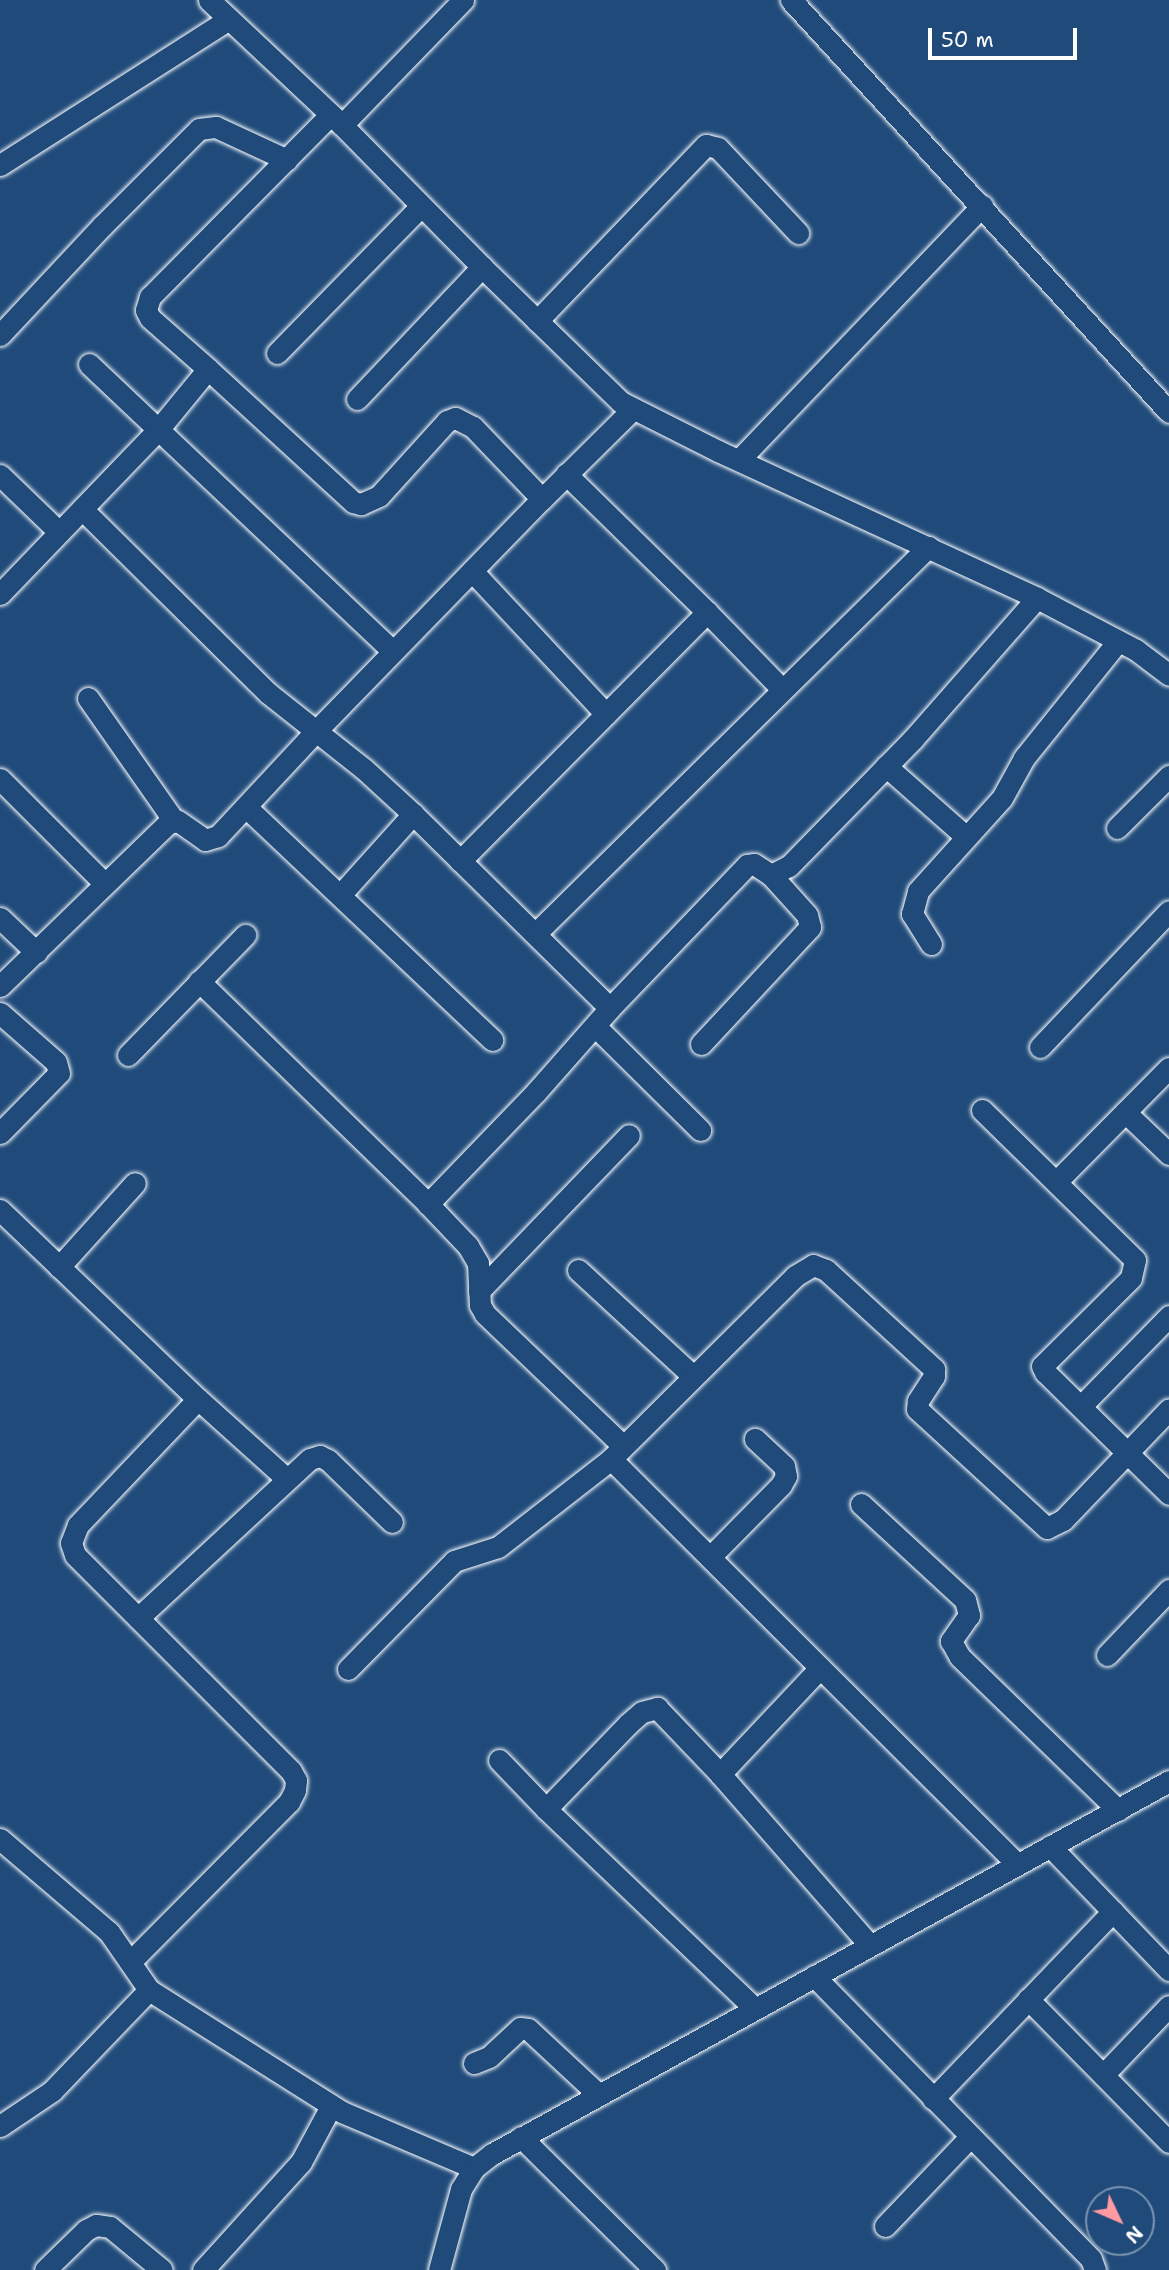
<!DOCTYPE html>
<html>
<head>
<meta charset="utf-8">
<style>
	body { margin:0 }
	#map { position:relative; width:1169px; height:2270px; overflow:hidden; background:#1f4a7a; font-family:"Shantell Sans",sans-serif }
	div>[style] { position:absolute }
	.roads { filter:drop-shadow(0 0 2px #fff) drop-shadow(0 0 2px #fff) }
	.minor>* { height:21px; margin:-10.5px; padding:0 10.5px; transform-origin:10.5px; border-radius:10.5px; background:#1f4a7a }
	span { translate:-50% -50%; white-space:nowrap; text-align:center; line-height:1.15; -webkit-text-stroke:6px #1f4a7a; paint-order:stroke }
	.north { position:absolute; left:1085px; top:2186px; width:70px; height:70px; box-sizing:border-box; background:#1f4a7a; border:2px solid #7992af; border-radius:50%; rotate:134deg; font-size:19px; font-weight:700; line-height:28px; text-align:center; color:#fff }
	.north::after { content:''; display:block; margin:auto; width:24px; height:32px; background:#ff9aa2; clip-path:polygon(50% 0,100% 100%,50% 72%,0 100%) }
	.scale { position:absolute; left:928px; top:28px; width:149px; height:32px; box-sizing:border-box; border:4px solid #fff; border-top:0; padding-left:9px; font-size:21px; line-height:24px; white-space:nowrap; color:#fff; -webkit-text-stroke:5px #1f4a7a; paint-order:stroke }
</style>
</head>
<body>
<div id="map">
	<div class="roads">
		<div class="minor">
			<div style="left:209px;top:0;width:183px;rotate:43.2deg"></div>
			<div style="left:342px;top:125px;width:199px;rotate:45.4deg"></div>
			<div style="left:482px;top:267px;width:194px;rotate:44.2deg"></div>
			<div style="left:621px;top:402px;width:109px;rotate:26.8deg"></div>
			<div style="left:718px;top:451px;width:351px;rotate:24.7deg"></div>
			<div style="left:1037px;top:598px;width:112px;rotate:27.7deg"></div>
			<div style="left:1136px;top:650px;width:41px;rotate:37.1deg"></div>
			<div style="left:791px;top:0;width:559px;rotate:47.46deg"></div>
			<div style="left:342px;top:125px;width:174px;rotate:-45.9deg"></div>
			<div style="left:0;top:165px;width:270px;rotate:-32.5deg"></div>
			<div style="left:537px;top:321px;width:244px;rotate:-46.2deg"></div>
			<div style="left:706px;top:145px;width:12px;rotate:14deg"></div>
			<div style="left:718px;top:148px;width:117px;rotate:46.7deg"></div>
			<div style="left:0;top:335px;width:149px;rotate:-46.9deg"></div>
			<div style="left:102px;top:226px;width:137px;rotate:-45deg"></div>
			<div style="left:199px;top:129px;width:17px;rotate:-7deg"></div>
			<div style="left:216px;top:127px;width:78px;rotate:24.9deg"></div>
			<div style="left:277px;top:353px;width:206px;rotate:-45.6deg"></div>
			<div style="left:89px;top:364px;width:418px;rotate:43.4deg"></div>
			<div style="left:357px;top:399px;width:182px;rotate:-46.6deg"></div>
			<div style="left:739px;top:460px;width:352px;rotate:-46.3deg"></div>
			<div style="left:566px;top:474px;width:197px;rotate:44.4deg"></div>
			<div style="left:0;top:475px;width:82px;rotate:44deg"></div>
			<div style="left:542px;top:499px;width:128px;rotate:-44.7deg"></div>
			<div style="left:82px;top:509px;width:262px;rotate:44.7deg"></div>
			<div style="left:268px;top:693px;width:122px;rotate:38.4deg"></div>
			<div style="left:364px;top:769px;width:67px;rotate:42.6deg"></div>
			<div style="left:413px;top:814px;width:276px;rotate:44.6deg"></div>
			<div style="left:610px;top:1008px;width:198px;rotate:-46.2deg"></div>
			<div style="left:747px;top:865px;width:7px;rotate:-8deg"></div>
			<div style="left:754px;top:864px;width:20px;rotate:33deg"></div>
			<div style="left:771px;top:875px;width:20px;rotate:-27deg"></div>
			<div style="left:789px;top:866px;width:177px;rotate:-45.7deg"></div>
			<div style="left:913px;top:739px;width:188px;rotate:-48.7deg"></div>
			<div style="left:472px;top:571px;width:196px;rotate:46.9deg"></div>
			<div style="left:0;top:594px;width:226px;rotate:-46.1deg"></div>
			<div style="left:157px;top:431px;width:80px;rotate:-50.6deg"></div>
			<div style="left:208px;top:369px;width:77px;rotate:-138.7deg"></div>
			<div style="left:150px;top:318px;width:9px;rotate:-117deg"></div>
			<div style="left:146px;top:310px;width:14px;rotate:-73deg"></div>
			<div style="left:150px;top:297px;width:256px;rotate:-45.3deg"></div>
			<div style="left:88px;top:698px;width:150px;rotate:55deg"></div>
			<div style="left:886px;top:766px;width:106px;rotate:41.5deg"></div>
			<div style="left:0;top:779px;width:147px;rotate:45deg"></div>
			<div style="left:246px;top:807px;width:339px;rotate:43.4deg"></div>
			<div style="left:1117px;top:828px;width:74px;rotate:-45deg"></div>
			<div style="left:460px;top:861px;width:351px;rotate:-45.2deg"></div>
			<div style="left:707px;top:612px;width:107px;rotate:45.8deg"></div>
			<div style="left:341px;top:894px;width:108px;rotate:-48deg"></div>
			<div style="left:0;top:918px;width:50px;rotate:43.4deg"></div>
			<div style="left:535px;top:934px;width:552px;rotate:-44.56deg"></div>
			<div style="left:931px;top:944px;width:36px;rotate:-122deg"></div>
			<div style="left:912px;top:914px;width:24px;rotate:-75deg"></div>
			<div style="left:918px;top:891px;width:125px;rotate:-47.9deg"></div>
			<div style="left:1002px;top:798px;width:46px;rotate:-61.2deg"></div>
			<div style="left:1024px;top:758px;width:150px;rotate:-51.2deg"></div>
			<div style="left:199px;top:981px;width:320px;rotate:44.2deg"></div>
			<div style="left:0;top:986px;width:234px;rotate:-44.1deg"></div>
			<div style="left:168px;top:823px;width:10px;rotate:-11deg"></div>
			<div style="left:178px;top:821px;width:33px;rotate:35deg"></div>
			<div style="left:205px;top:840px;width:14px;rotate:-17deg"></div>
			<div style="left:218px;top:836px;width:144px;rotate:-47deg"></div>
			<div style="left:316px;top:731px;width:324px;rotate:-45.8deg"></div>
			<div style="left:542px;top:499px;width:100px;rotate:-133.8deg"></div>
			<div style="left:473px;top:427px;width:20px;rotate:-153deg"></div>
			<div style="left:455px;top:418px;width:9px;rotate:159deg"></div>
			<div style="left:447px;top:421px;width:101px;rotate:132.2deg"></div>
			<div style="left:379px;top:496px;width:20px;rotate:156deg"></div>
			<div style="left:361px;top:504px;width:8px;rotate:-166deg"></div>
			<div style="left:353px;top:502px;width:197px;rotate:-137.5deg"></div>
			<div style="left:610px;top:1008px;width:112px;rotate:131.4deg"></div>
			<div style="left:536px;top:1092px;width:156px;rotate:134deg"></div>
			<div style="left:428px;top:1204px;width:58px;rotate:46.4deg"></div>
			<div style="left:468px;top:1246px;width:20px;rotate:60deg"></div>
			<div style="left:478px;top:1263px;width:42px;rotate:87.3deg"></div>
			<div style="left:480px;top:1305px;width:10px;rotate:61deg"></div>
			<div style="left:485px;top:1314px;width:191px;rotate:43.7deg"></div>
			<div style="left:0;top:1013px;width:74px;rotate:41.2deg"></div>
			<div style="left:56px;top:1062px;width:11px;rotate:75deg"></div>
			<div style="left:59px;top:1073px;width:84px;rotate:134.5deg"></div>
			<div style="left:595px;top:1026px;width:148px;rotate:44.7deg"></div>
			<div style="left:701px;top:1044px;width:160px;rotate:-47deg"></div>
			<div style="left:810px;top:927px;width:12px;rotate:-104deg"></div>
			<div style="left:807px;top:915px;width:54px;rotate:-132deg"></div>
			<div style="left:1040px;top:1047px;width:187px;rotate:-46.5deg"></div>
			<div style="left:128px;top:1055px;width:168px;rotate:-45.7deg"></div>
			<div style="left:982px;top:1110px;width:214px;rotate:44.4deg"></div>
			<div style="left:1135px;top:1260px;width:18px;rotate:103deg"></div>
			<div style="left:1131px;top:1278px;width:125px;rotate:135.3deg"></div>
			<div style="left:1042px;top:1366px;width:7px;rotate:63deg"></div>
			<div style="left:1045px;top:1372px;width:174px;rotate:44.5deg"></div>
			<div style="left:1125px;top:1112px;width:61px;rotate:43.7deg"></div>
			<div style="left:1057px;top:1181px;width:159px;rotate:-45.3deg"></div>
			<div style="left:0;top:1210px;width:274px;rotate:43.7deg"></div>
			<div style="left:198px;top:1399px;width:120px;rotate:42deg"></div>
			<div style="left:59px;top:1267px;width:113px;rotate:-47.9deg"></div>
			<div style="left:578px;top:1270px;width:156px;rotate:42.7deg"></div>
			<div style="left:479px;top:1291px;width:216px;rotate:-46.1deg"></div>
			<div style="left:1081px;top:1406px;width:126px;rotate:-45.6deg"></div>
			<div style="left:611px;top:1459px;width:573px;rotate:44.93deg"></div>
			<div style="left:861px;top:1504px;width:142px;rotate:42.7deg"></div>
			<div style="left:965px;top:1600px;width:16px;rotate:75deg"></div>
			<div style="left:969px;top:1615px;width:32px;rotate:125deg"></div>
			<div style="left:951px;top:1641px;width:18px;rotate:61deg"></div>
			<div style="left:960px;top:1657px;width:220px;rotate:44.1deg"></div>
			<div style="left:710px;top:1557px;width:101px;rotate:-45.4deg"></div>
			<div style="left:781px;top:1485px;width:10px;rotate:-61deg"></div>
			<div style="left:786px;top:1476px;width:10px;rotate:-101deg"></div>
			<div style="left:784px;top:1466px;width:40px;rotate:-137deg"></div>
			<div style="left:138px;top:1618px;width:234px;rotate:-42.8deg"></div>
			<div style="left:310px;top:1459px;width:10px;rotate:-17deg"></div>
			<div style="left:320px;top:1456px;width:9px;rotate:27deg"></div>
			<div style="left:328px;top:1460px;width:89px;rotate:44.1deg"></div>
			<div style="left:1107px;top:1655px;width:90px;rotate:-46.4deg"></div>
			<div style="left:348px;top:1669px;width:151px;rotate:-45.5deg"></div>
			<div style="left:454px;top:1561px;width:46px;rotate:-17.7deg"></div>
			<div style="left:498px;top:1547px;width:143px;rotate:-37.9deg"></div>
			<div style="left:611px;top:1459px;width:260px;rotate:-44.8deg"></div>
			<div style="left:795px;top:1276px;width:21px;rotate:-31deg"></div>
			<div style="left:813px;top:1265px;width:14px;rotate:21deg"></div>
			<div style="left:826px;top:1270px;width:147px;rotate:42.5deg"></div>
			<div style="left:934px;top:1369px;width:7px;rotate:90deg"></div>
			<div style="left:934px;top:1376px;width:30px;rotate:123deg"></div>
			<div style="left:918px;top:1401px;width:8px;rotate:97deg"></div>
			<div style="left:917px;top:1409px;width:176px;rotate:42.5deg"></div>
			<div style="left:1047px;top:1528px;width:18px;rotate:-27deg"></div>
			<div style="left:1063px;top:1520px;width:153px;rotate:-46.3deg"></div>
			<div style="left:499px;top:1760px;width:68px;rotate:46.2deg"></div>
			<div style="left:546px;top:1809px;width:118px;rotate:-46deg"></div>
			<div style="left:628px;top:1724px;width:18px;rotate:-41deg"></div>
			<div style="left:642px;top:1712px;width:16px;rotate:-15deg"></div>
			<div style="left:657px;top:1708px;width:91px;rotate:46.3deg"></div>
			<div style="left:720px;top:1774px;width:144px;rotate:-46.7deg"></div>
			<div style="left:720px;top:1774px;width:226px;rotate:48.8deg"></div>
			<div style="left:546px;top:1809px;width:289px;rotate:43.7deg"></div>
			<div style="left:0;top:1839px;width:143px;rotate:40.5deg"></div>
			<div style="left:109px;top:1932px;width:70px;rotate:55.4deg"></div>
			<div style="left:149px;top:1990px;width:228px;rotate:32.3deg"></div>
			<div style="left:342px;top:2112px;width:143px;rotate:23deg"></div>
			<div style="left:1050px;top:1846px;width:172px;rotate:46.2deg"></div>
			<div style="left:130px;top:1962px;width:226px;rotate:-45.2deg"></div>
			<div style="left:289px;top:1802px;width:13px;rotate:-63deg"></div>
			<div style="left:295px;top:1790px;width:10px;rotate:-84deg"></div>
			<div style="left:296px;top:1780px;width:10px;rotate:-119deg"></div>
			<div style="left:291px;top:1771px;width:305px;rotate:-135deg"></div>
			<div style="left:75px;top:1555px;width:13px;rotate:-108deg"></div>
			<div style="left:71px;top:1543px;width:19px;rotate:-69deg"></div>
			<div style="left:78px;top:1525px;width:174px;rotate:-46.4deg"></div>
			<div style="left:814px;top:1976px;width:396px;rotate:45.6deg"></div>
			<div style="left:1091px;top:2259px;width:12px;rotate:70deg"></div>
			<div style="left:1028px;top:1999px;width:201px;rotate:45.4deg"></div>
			<div style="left:474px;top:2063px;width:16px;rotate:-22deg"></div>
			<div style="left:489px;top:2057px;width:42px;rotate:-43.1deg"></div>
			<div style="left:520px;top:2028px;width:8px;rotate:7deg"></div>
			<div style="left:528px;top:2029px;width:97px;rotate:42.9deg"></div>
			<div style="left:1103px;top:2075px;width:95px;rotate:-46.3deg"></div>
			<div style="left:933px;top:2099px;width:260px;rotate:-46.2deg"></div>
			<div style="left:0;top:2126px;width:63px;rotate:-33.9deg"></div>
			<div style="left:52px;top:2091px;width:140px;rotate:-46.2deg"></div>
			<div style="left:521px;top:2137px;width:189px;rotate:44.8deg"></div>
			<div style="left:885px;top:2226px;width:122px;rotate:-46.3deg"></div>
			<div style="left:45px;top:2270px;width:57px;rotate:-44.3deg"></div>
			<div style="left:86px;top:2230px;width:11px;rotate:-27deg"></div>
			<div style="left:96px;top:2225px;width:14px;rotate:8deg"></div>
			<div style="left:110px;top:2227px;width:67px;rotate:39.6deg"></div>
			<div style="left:203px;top:2270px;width:146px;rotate:-47.8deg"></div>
			<div style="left:301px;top:2162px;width:64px;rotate:-61.8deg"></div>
			<div style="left:439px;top:2270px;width:84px;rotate:-74.8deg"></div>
			<div style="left:461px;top:2189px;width:25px;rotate:-58deg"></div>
			<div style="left:474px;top:2168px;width:23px;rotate:-38deg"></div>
			<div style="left:492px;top:2154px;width:773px;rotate:-28.85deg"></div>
		</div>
	</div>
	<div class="north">N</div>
	<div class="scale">50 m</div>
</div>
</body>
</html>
